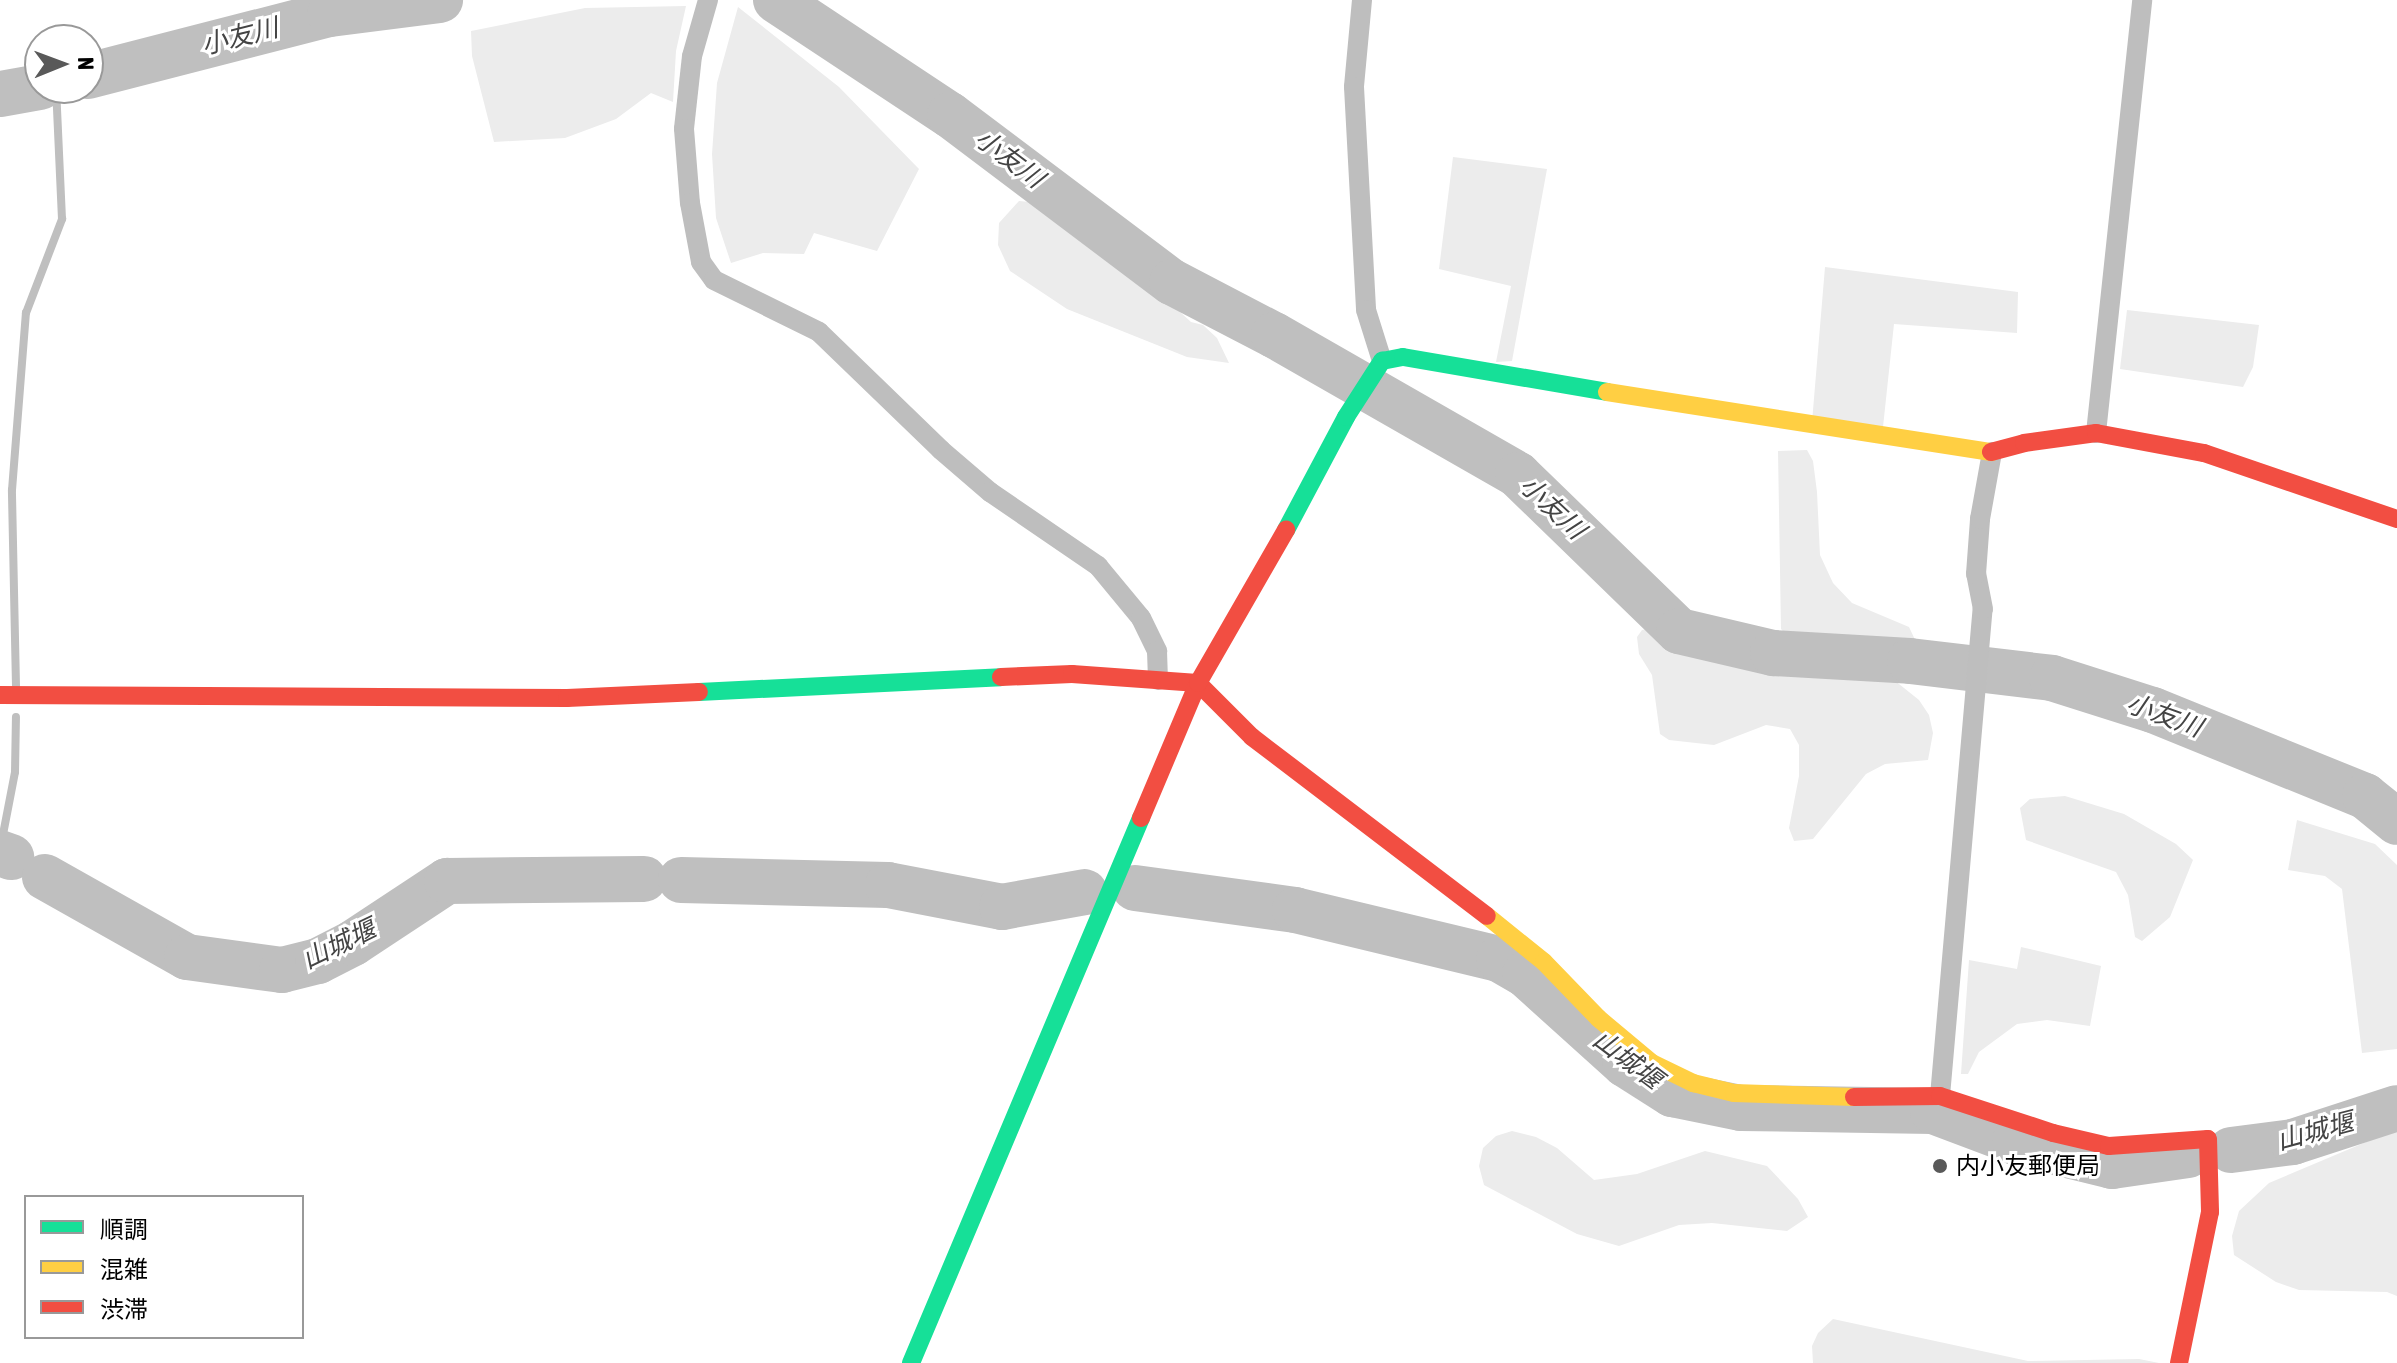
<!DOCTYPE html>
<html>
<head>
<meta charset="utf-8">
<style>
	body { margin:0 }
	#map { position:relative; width:2397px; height:1363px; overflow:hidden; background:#fff; font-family:"Asap Condensed","Noto Sans JP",sans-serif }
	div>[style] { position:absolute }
	.green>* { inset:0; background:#ececec }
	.stream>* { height:8px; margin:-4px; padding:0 4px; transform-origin:4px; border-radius:4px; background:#bfbfbf }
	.river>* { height:46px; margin:-23px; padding:0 23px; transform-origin:23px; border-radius:23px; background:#bfbfbf }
	.street>* { height:20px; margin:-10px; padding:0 10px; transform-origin:10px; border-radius:10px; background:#bebebe }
	.fast>* { height:18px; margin:-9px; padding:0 9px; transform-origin:9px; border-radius:9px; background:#16e098 }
	.slow>* { height:18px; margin:-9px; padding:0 9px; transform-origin:9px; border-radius:9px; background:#ffcf43 }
	.jam>* { height:18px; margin:-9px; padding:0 9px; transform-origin:9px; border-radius:9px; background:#f24e42 }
	.dots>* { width:22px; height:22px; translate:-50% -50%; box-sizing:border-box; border:4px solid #fff; border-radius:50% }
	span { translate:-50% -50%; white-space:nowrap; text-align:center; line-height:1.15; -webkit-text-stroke:6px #fff; paint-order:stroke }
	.poi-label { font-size:24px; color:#000 }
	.left { translate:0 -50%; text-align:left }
	.water-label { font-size:26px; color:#444; font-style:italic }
	.legend { position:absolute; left:24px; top:1195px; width:280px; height:144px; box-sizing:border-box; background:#fff; border:2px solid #999; margin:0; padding:10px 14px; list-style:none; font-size:24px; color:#000 }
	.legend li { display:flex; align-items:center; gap:16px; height:40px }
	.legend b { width:40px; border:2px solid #999 }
	.north { position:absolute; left:24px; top:24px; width:80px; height:80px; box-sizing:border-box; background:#fff; border:2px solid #999; border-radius:50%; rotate:89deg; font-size:22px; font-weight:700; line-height:32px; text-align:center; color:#000 }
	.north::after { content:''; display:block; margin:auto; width:28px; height:36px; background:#595959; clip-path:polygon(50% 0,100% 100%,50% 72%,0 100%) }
</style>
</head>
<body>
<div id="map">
	<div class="green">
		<div style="clip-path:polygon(686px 6px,676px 51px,673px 102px,651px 93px,616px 119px,565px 138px,494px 142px,472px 56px,471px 31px,585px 8px)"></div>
		<div style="clip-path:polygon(738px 7px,839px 87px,919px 169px,877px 251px,814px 233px,804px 254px,763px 253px,731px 263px,716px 218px,712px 154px,717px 83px)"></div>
		<div style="clip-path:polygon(1453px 157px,1547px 169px,1512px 361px,1496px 362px,1511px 286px,1439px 269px)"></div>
		<div style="clip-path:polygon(1019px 201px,1039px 203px,1131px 267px,1191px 322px,1203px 325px,1217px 338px,1229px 363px,1187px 357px,1067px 309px,1010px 271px,998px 245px,999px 223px)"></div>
		<div style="clip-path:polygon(1825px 267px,2018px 292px,2017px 333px,1894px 324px,1883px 427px,1812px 422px)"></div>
		<div style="clip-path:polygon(2127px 310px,2259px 325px,2253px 367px,2243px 387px,2120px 369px)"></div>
		<div style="clip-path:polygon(1807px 450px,1813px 461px,1817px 492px,1820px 555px,1833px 583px,1852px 603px,1909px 627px,1918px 646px,1878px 650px,1824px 647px,1792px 641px,1781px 629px,1778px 451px)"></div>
		<div style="clip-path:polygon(1659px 627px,1673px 647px,1715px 661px,1889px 676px,1919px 700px,1929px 715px,1933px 733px,1928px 760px,1885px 764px,1866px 774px,1813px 839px,1794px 841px,1789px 828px,1799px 776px,1799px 745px,1790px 729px,1766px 725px,1714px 745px,1669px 740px,1660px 734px,1652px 675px,1639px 654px,1637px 637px,1642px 630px)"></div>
		<div style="clip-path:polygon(2065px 796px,2124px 814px,2176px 844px,2193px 860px,2170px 917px,2142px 941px,2135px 937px,2128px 895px,2116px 872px,2026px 840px,2020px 808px,2030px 799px)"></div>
		<div style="clip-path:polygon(2297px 820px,2375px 844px,2397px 865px,2397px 1049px,2362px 1053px,2342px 889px,2325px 876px,2288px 870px)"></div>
		<div style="clip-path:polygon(2021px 947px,2101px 966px,2090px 1026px,2047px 1020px,2017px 1024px,1979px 1052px,1968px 1074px,1961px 1074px,1969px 960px,2017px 969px)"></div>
		<div style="clip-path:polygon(2397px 1129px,2397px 1296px,2387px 1292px,2299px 1290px,2276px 1282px,2234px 1255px,2232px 1236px,2239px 1211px,2269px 1183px)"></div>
		<div style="clip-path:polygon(1512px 1131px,1536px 1137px,1557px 1148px,1594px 1180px,1637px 1174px,1705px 1151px,1767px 1166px,1798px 1199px,1808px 1217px,1787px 1231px,1712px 1223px,1679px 1225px,1619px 1246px,1577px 1234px,1484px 1185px,1479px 1166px,1483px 1148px,1496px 1136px)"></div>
		<div style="clip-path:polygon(1833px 1319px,2028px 1361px,2139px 1359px,2159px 1363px,1813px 1363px,1812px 1346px,1818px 1333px)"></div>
	</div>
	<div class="stream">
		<div style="left:16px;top:686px;width:196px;rotate:-91.2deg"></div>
		<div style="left:12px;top:490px;width:178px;rotate:-85.5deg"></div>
		<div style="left:26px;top:313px;width:101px;rotate:-69deg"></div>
		<div style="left:62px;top:219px;width:131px;rotate:-92.6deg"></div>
		<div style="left:0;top:850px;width:79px;rotate:-79.1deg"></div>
		<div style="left:15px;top:772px;width:55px;rotate:-89deg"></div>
	</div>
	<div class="river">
		<div style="left:776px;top:0;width:209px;rotate:33.5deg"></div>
		<div style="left:950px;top:115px;width:278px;rotate:37deg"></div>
		<div style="left:1172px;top:282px;width:115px;rotate:27.5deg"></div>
		<div style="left:1274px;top:335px;width:281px;rotate:29.8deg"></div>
		<div style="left:1518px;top:475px;width:224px;rotate:44.1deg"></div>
		<div style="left:1679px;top:631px;width:97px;rotate:13.2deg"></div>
		<div style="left:1773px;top:653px;width:137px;rotate:3.3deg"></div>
		<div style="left:1910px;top:661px;width:143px;rotate:6.8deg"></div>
		<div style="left:2052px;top:678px;width:106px;rotate:17.6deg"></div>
		<div style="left:2153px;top:710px;width:229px;rotate:22.1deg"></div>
		<div style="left:2365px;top:796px;width:41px;rotate:39.1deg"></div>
		<div style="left:88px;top:76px;width:250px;rotate:-14.4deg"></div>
		<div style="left:330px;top:14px;width:111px;rotate:-7.3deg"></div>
		<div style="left:0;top:94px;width:41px;rotate:-9.9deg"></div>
		<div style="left:0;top:853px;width:12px;rotate:20deg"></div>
		<div style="left:45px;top:877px;width:163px;rotate:29.4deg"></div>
		<div style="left:187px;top:957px;width:96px;rotate:7.8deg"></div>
		<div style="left:282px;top:970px;width:37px;rotate:-14deg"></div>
		<div style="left:318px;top:961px;width:39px;rotate:-27deg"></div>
		<div style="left:353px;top:943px;width:113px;rotate:-33.4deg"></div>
		<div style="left:447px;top:881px;width:197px;rotate:-0.6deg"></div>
		<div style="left:681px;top:880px;width:207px;rotate:1.4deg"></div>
		<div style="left:888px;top:885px;width:116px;rotate:10.9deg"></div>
		<div style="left:1002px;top:907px;width:84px;rotate:-10.2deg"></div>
		<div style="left:1135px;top:888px;width:162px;rotate:7.8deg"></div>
		<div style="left:1295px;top:910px;width:210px;rotate:13.5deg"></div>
		<div style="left:1499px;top:959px;width:30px;rotate:30deg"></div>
		<div style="left:1525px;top:974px;width:135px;rotate:42deg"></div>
		<div style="left:1625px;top:1064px;width:56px;rotate:32.6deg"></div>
		<div style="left:1672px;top:1094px;width:70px;rotate:11.5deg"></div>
		<div style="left:1741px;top:1108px;width:192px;rotate:0.9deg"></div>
		<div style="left:1933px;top:1111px;width:88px;rotate:20.7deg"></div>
		<div style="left:2015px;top:1142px;width:100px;rotate:13.9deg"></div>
		<div style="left:2112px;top:1166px;width:77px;rotate:-8.2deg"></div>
		<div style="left:2231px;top:1150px;width:63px;rotate:-7.4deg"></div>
		<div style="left:2293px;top:1142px;width:109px;rotate:-18.1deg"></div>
	</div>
	<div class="street">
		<div style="left:708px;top:0;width:58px;rotate:105.9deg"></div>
		<div style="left:692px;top:56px;width:73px;rotate:96.3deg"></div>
		<div style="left:684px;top:129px;width:74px;rotate:85.4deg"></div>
		<div style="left:690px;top:203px;width:60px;rotate:79.4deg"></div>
		<div style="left:701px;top:262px;width:22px;rotate:54deg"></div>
		<div style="left:714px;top:280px;width:117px;rotate:26.3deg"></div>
		<div style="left:819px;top:332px;width:170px;rotate:44deg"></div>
		<div style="left:941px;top:450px;width:65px;rotate:40.6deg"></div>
		<div style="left:990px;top:492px;width:131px;rotate:34.4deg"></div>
		<div style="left:1098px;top:566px;width:67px;rotate:50.4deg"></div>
		<div style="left:1141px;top:618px;width:37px;rotate:64deg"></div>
		<div style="left:1157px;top:651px;width:29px;rotate:88deg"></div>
		<div style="left:1362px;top:0;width:87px;rotate:95.3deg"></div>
		<div style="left:1354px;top:87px;width:223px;rotate:86.9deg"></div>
		<div style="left:1366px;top:310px;width:53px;rotate:72.6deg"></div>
		<div style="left:2096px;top:433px;width:435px;rotate:-83.9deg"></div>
		<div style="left:1940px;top:1096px;width:489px;rotate:-85deg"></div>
		<div style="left:1983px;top:609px;width:36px;rotate:-101deg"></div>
		<div style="left:1976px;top:574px;width:55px;rotate:-85.8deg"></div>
		<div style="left:1980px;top:519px;width:68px;rotate:-79.8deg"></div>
	</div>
	<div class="fast">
		<div style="left:1286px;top:530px;width:128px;rotate:-62deg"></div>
		<div style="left:1346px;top:417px;width:67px;rotate:-57.3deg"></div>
		<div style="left:1382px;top:361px;width:21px;rotate:-11deg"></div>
		<div style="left:1403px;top:357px;width:207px;rotate:9.7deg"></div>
		<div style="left:699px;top:692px;width:302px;rotate:-2.8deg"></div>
		<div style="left:911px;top:1363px;width:592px;rotate:-67.12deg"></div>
	</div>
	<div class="slow">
		<div style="left:1607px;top:392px;width:389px;rotate:8.9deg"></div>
		<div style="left:1487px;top:916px;width:73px;rotate:38.9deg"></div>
		<div style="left:1544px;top:962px;width:78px;rotate:46deg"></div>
		<div style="left:1598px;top:1018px;width:70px;rotate:39.8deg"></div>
		<div style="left:1652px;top:1063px;width:46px;rotate:26deg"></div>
		<div style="left:1693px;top:1083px;width:42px;rotate:13.7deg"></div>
		<div style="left:1734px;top:1093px;width:120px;rotate:1.9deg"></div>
	</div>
	<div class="jam">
		<div style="left:1991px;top:452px;width:34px;rotate:-15deg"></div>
		<div style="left:2024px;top:443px;width:73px;rotate:-7.9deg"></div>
		<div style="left:2096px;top:433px;width:110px;rotate:10.5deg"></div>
		<div style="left:2204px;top:453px;width:204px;rotate:18.9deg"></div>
		<div style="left:1001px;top:677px;width:71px;rotate:-2.4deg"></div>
		<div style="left:1072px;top:674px;width:126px;rotate:4.1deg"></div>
		<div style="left:1198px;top:683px;width:76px;rotate:45deg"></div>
		<div style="left:1252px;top:737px;width:295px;rotate:37.3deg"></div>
		<div style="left:0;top:695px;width:567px;rotate:0.3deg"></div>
		<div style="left:567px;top:698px;width:132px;rotate:-2.6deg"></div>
		<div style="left:1141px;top:818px;width:147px;rotate:-67.1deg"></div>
		<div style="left:1198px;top:683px;width:177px;rotate:-60.1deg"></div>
		<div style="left:1854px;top:1097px;width:86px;rotate:-0.7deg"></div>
		<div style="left:1940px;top:1096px;width:119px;rotate:18.1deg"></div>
		<div style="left:2053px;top:1133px;width:57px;rotate:13.1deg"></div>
		<div style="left:2109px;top:1146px;width:99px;rotate:-4deg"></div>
		<div style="left:2208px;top:1139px;width:73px;rotate:88.4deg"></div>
		<div style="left:2210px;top:1212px;width:154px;rotate:101.6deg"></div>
	</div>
	<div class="dots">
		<div style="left:1940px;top:1166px;background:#595959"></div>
	</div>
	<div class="poi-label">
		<span class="left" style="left:1956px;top:1166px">内小友郵便局</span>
	</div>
	<div class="water-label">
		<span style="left:240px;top:37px;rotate:-14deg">小友川</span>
		<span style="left:1009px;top:159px;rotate:37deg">小友川</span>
		<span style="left:1552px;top:508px;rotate:43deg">小友川</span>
		<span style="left:2164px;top:716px;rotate:20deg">小友川</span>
		<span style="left:339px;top:945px;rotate:-26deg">山城堰</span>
		<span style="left:1627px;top:1060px;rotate:37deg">山城堰</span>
		<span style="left:2315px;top:1132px;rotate:-15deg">山城堰</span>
	</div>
	<ul class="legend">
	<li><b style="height:10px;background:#16e098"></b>順調</li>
	<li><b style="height:10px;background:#ffcf43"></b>混雑</li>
	<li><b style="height:10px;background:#f24e42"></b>渋滞</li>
	</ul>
	<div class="north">N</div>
</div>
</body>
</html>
